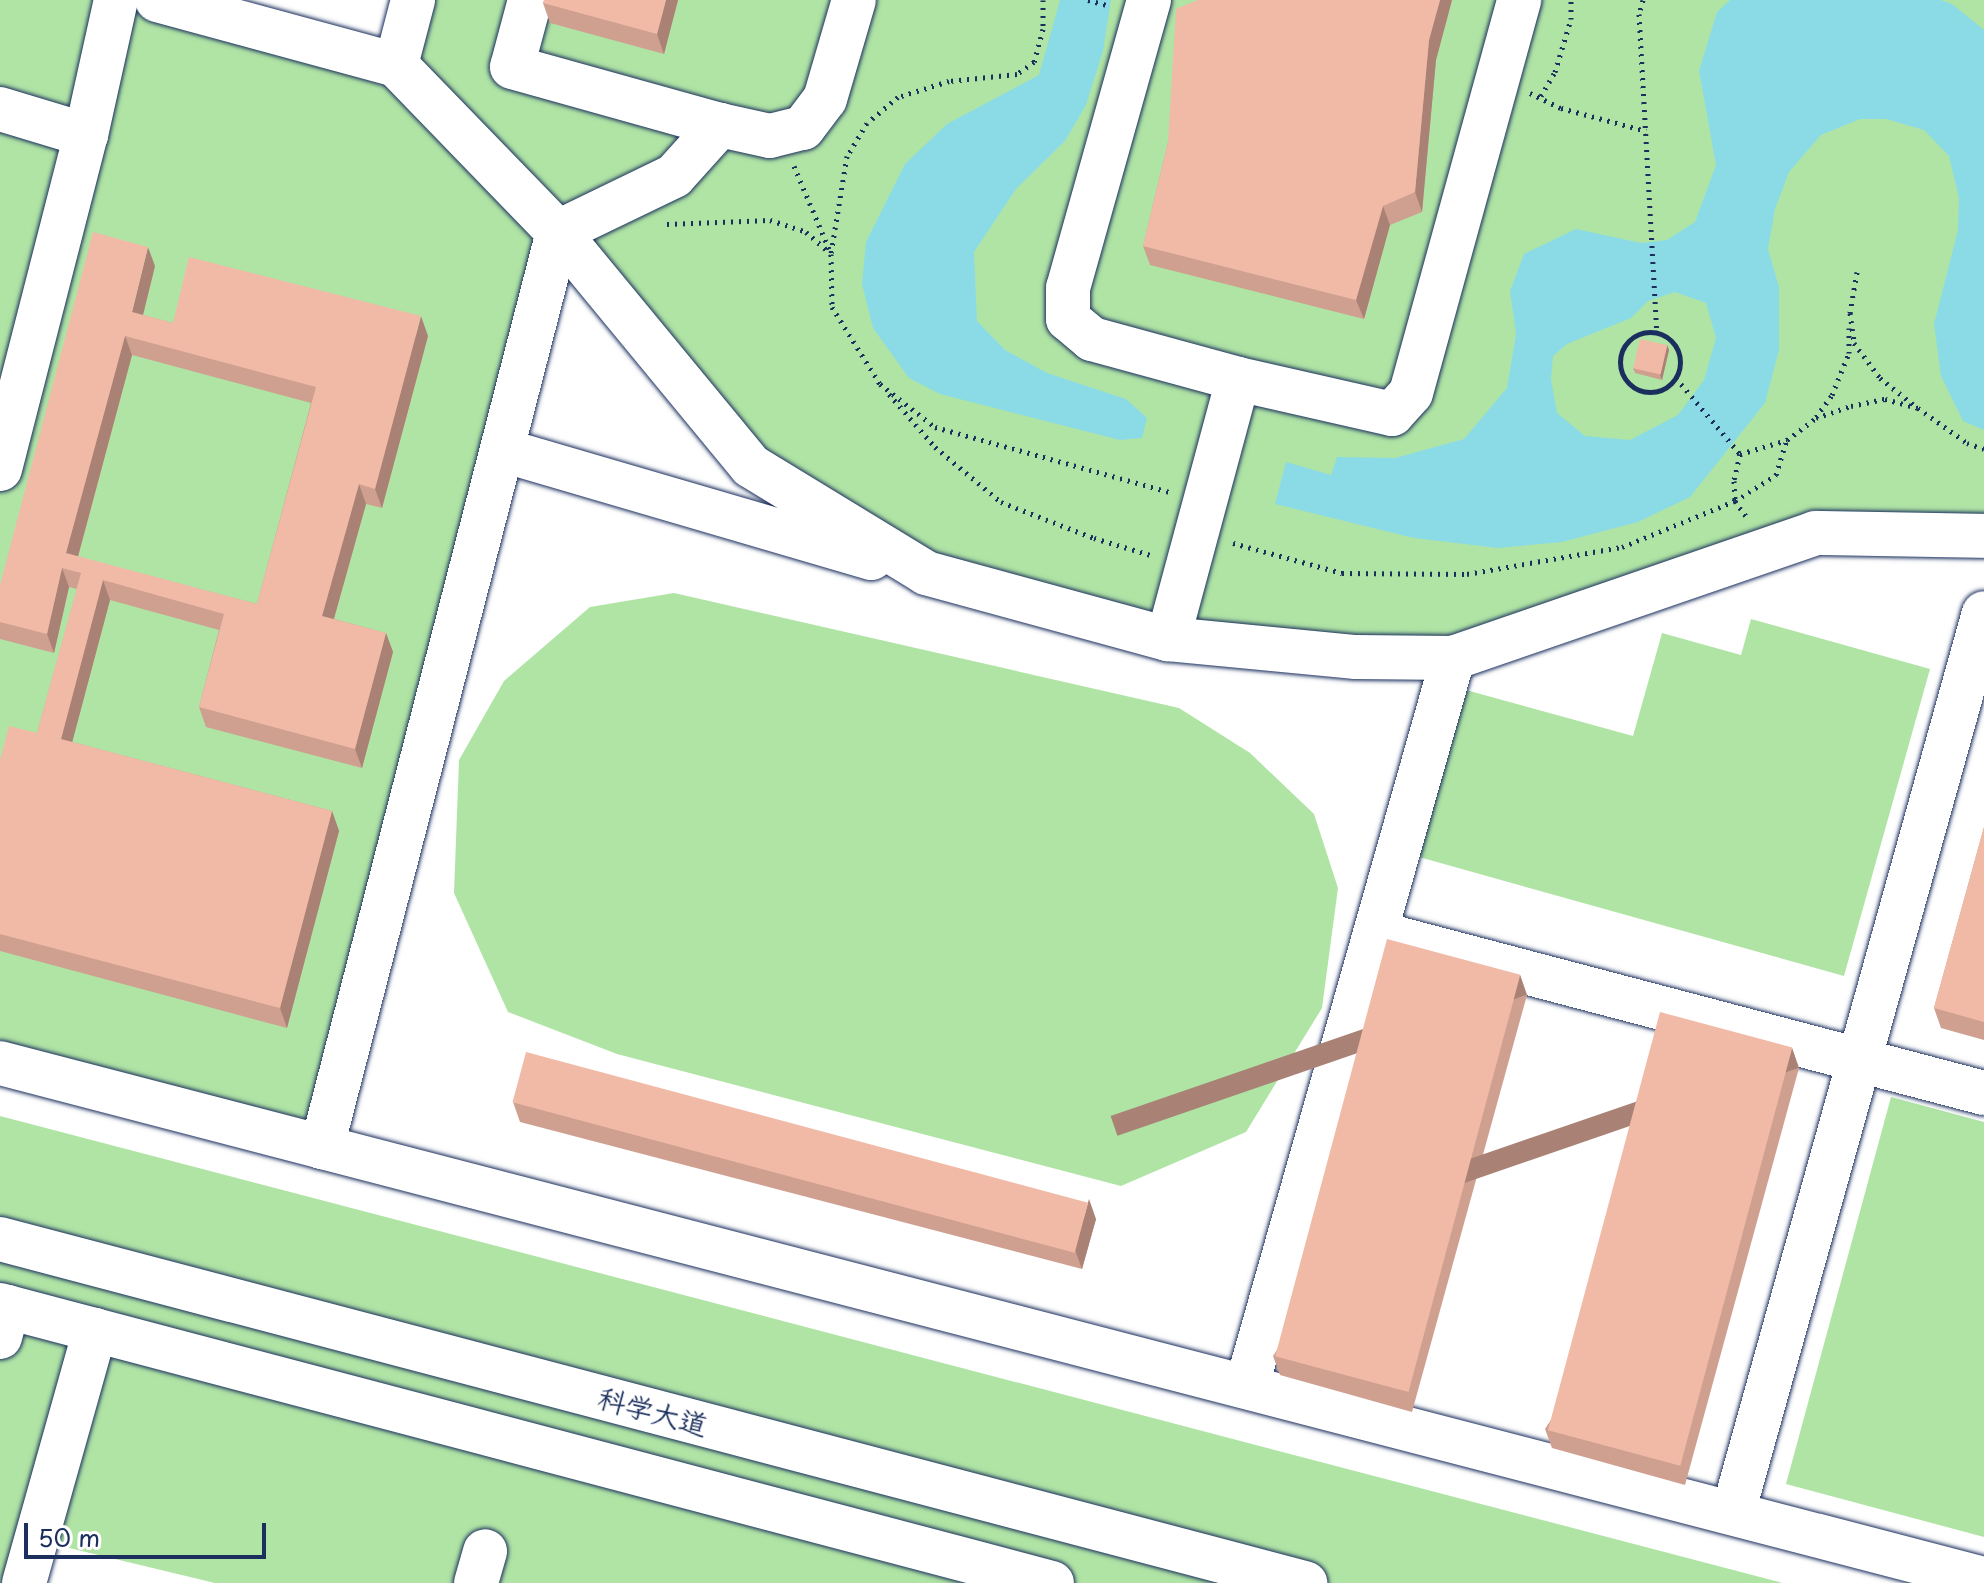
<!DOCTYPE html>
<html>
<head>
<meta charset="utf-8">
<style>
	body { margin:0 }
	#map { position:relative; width:1984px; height:1583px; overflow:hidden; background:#fff; font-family:"Playpen Sans","LXGW WenKai TC",sans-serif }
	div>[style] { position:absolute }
	.green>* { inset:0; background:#b0e4a5 }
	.water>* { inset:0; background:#8bdbe6 }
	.path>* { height:5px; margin-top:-2.5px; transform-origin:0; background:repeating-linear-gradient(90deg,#1b2f5e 0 2px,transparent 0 8px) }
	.path>.ring { margin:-2.5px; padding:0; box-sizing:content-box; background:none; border:5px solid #1b2f5e; border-radius:50% }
	.roads { filter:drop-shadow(0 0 2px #1b2f5e) drop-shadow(0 0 2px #1b2f5e) }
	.minor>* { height:44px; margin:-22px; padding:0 22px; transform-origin:22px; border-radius:22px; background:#fff }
	.major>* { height:44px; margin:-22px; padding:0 22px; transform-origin:22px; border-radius:22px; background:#fff }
	.wall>* { inset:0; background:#cfa090 }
	.shaded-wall>* { inset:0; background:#a98275; transform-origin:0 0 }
	.building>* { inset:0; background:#f1baa7; transform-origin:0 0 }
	span { translate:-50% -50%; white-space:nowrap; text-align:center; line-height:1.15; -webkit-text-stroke:6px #fff; paint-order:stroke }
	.street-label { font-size:28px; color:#1b2f5e }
	.scale { position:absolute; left:24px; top:1523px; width:242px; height:36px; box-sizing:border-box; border:4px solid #1b2f5e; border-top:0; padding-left:10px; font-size:24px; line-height:28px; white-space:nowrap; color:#1b2f5e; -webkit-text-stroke:6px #fff; paint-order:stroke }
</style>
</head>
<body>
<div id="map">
	<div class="green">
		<div style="clip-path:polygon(0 0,157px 0,396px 65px,413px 0,1984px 0,1984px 536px,1815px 533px,1453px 658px,1035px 605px,751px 466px,558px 233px,322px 1147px,0 1063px)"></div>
		<div style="clip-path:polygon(674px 593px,1179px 708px,1250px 753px,1314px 814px,1338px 888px,1322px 1008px,1246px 1132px,1121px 1186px,617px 1054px,508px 1012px,454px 893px,459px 760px,504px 681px,590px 607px)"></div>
		<div style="clip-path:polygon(1751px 619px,1930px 669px,1844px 976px,1419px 857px,1466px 690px,1633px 736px,1662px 633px,1741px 655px)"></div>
		<div style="clip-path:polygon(1891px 1097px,1984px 1122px,1984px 1537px,1786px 1484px)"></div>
		<div style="clip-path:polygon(0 1116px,1783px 1583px,215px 1583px,36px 1540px,24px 1583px,0 1583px)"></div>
	</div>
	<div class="water">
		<div style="clip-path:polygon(1060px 0,1111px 0,1103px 51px,1086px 105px,1065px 141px,1016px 189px,974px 252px,977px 321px,1005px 350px,1047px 373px,1126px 399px,1147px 418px,1142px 438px,1120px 440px,940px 394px,909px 378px,873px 328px,862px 284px,866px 242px,905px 164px,947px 124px,1039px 75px)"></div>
		<div style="clip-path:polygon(evenodd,1730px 0,1941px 0,1952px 4px,1984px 30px,1984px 430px,1963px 421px,1941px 376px,1934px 324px,1958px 230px,1959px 198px,1949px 156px,1924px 130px,1886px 119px,1860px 119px,1821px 135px,1789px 172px,1775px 209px,1768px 249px,1779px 287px,1779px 350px,1765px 403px,1690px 497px,1638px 522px,1562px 542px,1498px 548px,1414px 538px,1275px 504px,1286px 462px,1331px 475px,1337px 457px,1395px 458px,1464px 439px,1507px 388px,1516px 334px,1510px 291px,1524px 254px,1576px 229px,1641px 243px,1667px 240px,1695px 222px,1716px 165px,1699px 71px,1717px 12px,1730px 0,1675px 292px,1706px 303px,1716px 338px,1704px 380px,1678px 415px,1630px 440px,1585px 436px,1557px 413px,1551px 379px,1553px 356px,1567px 344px,1631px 318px,1648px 301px,1675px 292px)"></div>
	</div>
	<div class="path">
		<div style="left:1043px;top:0;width:29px;rotate:90deg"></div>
		<div style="left:1043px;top:29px;width:34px;rotate:105deg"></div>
		<div style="left:1034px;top:62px;width:21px;rotate:145deg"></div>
		<div style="left:1017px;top:74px;width:68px;rotate:174.1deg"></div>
		<div style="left:949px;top:81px;width:53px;rotate:162.6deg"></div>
		<div style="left:898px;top:97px;width:40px;rotate:140deg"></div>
		<div style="left:867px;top:123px;width:39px;rotate:121deg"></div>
		<div style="left:847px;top:156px;width:99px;rotate:99.3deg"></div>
		<div style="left:831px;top:254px;width:53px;rotate:88.9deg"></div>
		<div style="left:832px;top:307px;width:91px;rotate:58.1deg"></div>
		<div style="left:880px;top:384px;width:70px;rotate:38deg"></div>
		<div style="left:935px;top:427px;width:243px;rotate:15.5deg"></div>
		<div style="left:1088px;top:0;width:23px;rotate:15deg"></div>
		<div style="left:1643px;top:0;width:15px;rotate:106deg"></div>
		<div style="left:1639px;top:14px;width:320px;rotate:86.8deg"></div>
		<div style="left:1530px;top:93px;width:34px;rotate:26deg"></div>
		<div style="left:1561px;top:108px;width:88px;rotate:15.1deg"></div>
		<div style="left:1541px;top:96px;width:28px;rotate:-60deg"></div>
		<div style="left:1555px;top:72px;width:55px;rotate:-73.2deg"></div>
		<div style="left:1571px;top:19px;width:19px;rotate:-90deg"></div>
		<div style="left:794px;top:166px;width:90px;rotate:67.1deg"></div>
		<div style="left:667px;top:224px;width:103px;rotate:-2.2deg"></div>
		<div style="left:770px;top:220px;width:38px;rotate:18deg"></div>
		<div style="left:806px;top:232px;width:32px;rotate:41deg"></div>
		<div style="left:1857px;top:272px;width:42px;rotate:99.7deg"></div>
		<div style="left:1850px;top:313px;width:30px;rotate:82deg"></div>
		<div style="left:1854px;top:343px;width:44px;rotate:53.4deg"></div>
		<div style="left:1880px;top:378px;width:43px;rotate:38.5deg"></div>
		<div class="ring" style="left:1620px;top:332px;width:55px;height:55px"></div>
		<div style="left:1676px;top:378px;width:99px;rotate:49.9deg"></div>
		<div style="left:1740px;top:454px;width:28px;rotate:103deg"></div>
		<div style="left:1734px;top:481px;width:20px;rotate:87deg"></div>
		<div style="left:1735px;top:501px;width:22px;rotate:54deg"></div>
		<div style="left:889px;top:394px;width:70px;rotate:49deg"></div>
		<div style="left:935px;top:447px;width:86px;rotate:39.8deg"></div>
		<div style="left:1001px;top:502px;width:100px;rotate:21.2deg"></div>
		<div style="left:1094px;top:538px;width:63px;rotate:16.7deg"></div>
		<div style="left:1816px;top:417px;width:27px;rotate:-54deg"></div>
		<div style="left:1832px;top:395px;width:45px;rotate:-68deg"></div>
		<div style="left:1849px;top:353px;width:25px;rotate:-90deg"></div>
		<div style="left:1740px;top:454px;width:49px;rotate:-16.6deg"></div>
		<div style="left:1787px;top:440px;width:36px;rotate:-37deg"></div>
		<div style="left:1816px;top:418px;width:37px;rotate:-19deg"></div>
		<div style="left:1851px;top:406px;width:35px;rotate:-12deg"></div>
		<div style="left:1885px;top:399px;width:34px;rotate:15deg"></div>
		<div style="left:1918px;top:408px;width:60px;rotate:35.5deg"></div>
		<div style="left:1967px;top:443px;width:18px;rotate:19deg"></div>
		<div style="left:1233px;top:543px;width:113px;rotate:15.4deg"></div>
		<div style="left:1342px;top:573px;width:125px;rotate:0.5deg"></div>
		<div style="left:1467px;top:574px;width:157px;rotate:-9.9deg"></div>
		<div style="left:1622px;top:547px;width:122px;rotate:-22.2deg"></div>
		<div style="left:1735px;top:501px;width:49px;rotate:-32.4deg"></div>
		<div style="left:1776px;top:475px;width:37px;rotate:-73deg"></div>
	</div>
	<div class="roads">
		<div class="minor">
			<div style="left:157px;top:0;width:248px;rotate:15.2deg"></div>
			<div style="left:396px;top:65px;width:233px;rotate:45.9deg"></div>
			<div style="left:558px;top:232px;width:303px;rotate:50.5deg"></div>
			<div style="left:751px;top:466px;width:205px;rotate:31.4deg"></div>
			<div style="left:926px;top:573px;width:251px;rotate:15.3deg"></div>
			<div style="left:1168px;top:639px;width:189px;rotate:5.5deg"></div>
			<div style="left:1356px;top:657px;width:97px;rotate:0.6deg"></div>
			<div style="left:1453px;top:658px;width:383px;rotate:-19deg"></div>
			<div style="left:1815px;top:533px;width:169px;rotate:1deg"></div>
			<div style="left:530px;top:0;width:69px;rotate:105deg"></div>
			<div style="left:512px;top:67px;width:216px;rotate:15.6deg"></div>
			<div style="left:1149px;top:0;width:299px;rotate:105.7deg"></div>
			<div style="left:1068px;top:288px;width:31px;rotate:90deg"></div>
			<div style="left:1068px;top:319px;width:31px;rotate:40deg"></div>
			<div style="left:1092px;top:339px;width:151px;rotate:15.3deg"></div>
			<div style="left:1238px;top:379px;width:158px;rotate:12.8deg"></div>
			<div style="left:1392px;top:414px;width:28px;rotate:-48deg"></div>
			<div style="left:1411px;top:393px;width:408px;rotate:-74.6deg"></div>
			<div style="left:396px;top:65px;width:67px;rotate:-75.3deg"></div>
			<div style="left:0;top:109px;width:90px;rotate:16.8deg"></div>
			<div style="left:86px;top:135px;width:138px;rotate:-77.5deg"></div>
			<div style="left:502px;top:450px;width:385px;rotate:16.3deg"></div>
			<div style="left:0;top:469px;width:345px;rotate:-75.6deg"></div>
			<div style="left:1168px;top:639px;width:269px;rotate:-74.9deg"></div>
			<div style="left:1377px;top:933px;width:628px;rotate:14.77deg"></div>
			<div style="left:0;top:1063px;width:333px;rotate:14.6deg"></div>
			<div style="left:322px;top:1147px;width:945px;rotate:-75.54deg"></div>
			<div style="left:558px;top:232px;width:129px;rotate:-25.8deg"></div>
			<div style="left:674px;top:176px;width:69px;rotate:-48deg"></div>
			<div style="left:720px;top:125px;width:51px;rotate:12.4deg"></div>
			<div style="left:770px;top:136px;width:34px;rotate:-14deg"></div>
			<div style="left:803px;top:128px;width:36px;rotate:-53deg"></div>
			<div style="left:825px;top:99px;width:103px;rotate:-73.7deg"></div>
			<div style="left:322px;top:1147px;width:1717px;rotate:14.57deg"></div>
			<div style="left:0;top:1337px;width:31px;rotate:-75deg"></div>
			<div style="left:1247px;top:1385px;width:756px;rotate:-74.18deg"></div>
			<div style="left:1733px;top:1513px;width:934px;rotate:-74.42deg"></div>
			<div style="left:24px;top:1583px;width:263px;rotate:-74.3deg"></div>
			<div style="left:476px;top:1583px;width:33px;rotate:-74deg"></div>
		</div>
		<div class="major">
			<div style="left:0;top:1239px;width:1350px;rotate:14.77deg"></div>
			<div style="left:0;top:1305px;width:1088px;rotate:14.8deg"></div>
		</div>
	</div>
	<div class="wall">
		<div style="clip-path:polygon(544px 0,678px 0,664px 54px,550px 23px,543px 3px)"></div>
		<div style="clip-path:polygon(1198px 0,1452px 0,1436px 60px,1422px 212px,1390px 225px,1364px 319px,1150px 265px,1143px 246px,1168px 142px)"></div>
		<div style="clip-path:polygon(evenodd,155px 266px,143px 315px,173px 323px,428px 336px,382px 508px,366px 504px,334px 619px,386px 633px,393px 652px,362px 768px,206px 727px,199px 707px,219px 630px,110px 600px,72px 742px,332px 811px,339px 831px,287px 1028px,0 951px,0 760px,37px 733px,77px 589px,69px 587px,54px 653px,0 639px,0 622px,155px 266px,132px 355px,311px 403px,257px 604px,78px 557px,132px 355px)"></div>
		<div style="clip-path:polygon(1667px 345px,1669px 350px,1662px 380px,1635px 373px,1633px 368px)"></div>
		<div style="clip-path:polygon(1984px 827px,1984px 1040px,1941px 1028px,1934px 1008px)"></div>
		<div style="clip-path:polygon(1520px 975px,1527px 995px,1412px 1412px,1280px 1375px,1273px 1356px)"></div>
		<div style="clip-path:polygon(1792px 1048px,1799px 1068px,1685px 1485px,1552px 1448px,1545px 1429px)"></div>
		<div style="clip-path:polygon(513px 1102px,1096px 1219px,1082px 1269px,520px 1122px)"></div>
	</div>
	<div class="shaded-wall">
		<div style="clip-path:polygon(666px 0,678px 0,664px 54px,657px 34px)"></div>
		<div style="clip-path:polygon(1440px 0,1452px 0,1436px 60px,1422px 212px,1415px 192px,1429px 40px)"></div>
		<div style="clip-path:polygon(1383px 206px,1390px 225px,1364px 319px,1356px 300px)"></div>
		<div style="clip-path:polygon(148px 247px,155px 266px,139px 331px,132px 312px)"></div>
		<div style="clip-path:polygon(421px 316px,428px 336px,382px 508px,375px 489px)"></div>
		<div style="clip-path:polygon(125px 336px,132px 355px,74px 571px,66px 553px)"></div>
		<div style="clip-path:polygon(1667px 345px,1669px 350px,1662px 380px,1660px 375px)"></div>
		<div style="clip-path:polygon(359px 484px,366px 504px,329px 636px,322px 616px)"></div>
		<div style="clip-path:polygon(62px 568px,69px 587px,54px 653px,47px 634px)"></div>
		<div style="clip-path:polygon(103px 580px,110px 600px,68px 758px,61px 739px)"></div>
		<div style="clip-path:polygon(386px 633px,393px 652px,362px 768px,355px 749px)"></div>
		<div style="clip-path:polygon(332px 811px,339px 831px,287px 1028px,280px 1008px)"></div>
		<div style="left:1520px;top:975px;width:21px;height:433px;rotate:71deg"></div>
		<div style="left:1792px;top:1048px;width:21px;height:432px;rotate:71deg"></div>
		<div style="clip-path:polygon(1089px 1199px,1096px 1219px,1082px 1269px,1075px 1250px)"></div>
	</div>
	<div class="building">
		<div style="clip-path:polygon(544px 0,666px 0,657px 34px,543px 3px)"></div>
		<div style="clip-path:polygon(1198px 0,1440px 0,1429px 40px,1415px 192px,1383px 206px,1356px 300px,1143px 246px,1168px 142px,1176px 9px)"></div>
		<div style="clip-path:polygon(evenodd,93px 232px,148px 247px,132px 312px,173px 323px,189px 257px,421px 316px,375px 489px,359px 484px,322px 616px,386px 633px,355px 749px,199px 707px,224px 614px,103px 580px,61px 739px,332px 811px,280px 1008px,0 934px,0 760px,9px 726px,37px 733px,81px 573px,62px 568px,47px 634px,0 622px,0 585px,93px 232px,125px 336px,316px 387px,257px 604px,66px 553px,125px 336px)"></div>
		<div style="left:1640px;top:339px;width:28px;height:30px;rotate:13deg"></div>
		<div style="clip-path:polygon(1984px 827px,1984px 1022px,1934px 1008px)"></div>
		<div style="left:1387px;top:939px;width:138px;height:432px;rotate:15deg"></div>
		<div style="left:1660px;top:1012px;width:137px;height:433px;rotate:15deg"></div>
		<div style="left:526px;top:1052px;width:582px;height:52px;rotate:15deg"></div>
	</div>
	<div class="street-label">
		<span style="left:653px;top:1411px;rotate:15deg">科学大道</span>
	</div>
	<div class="scale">50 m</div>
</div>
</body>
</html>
